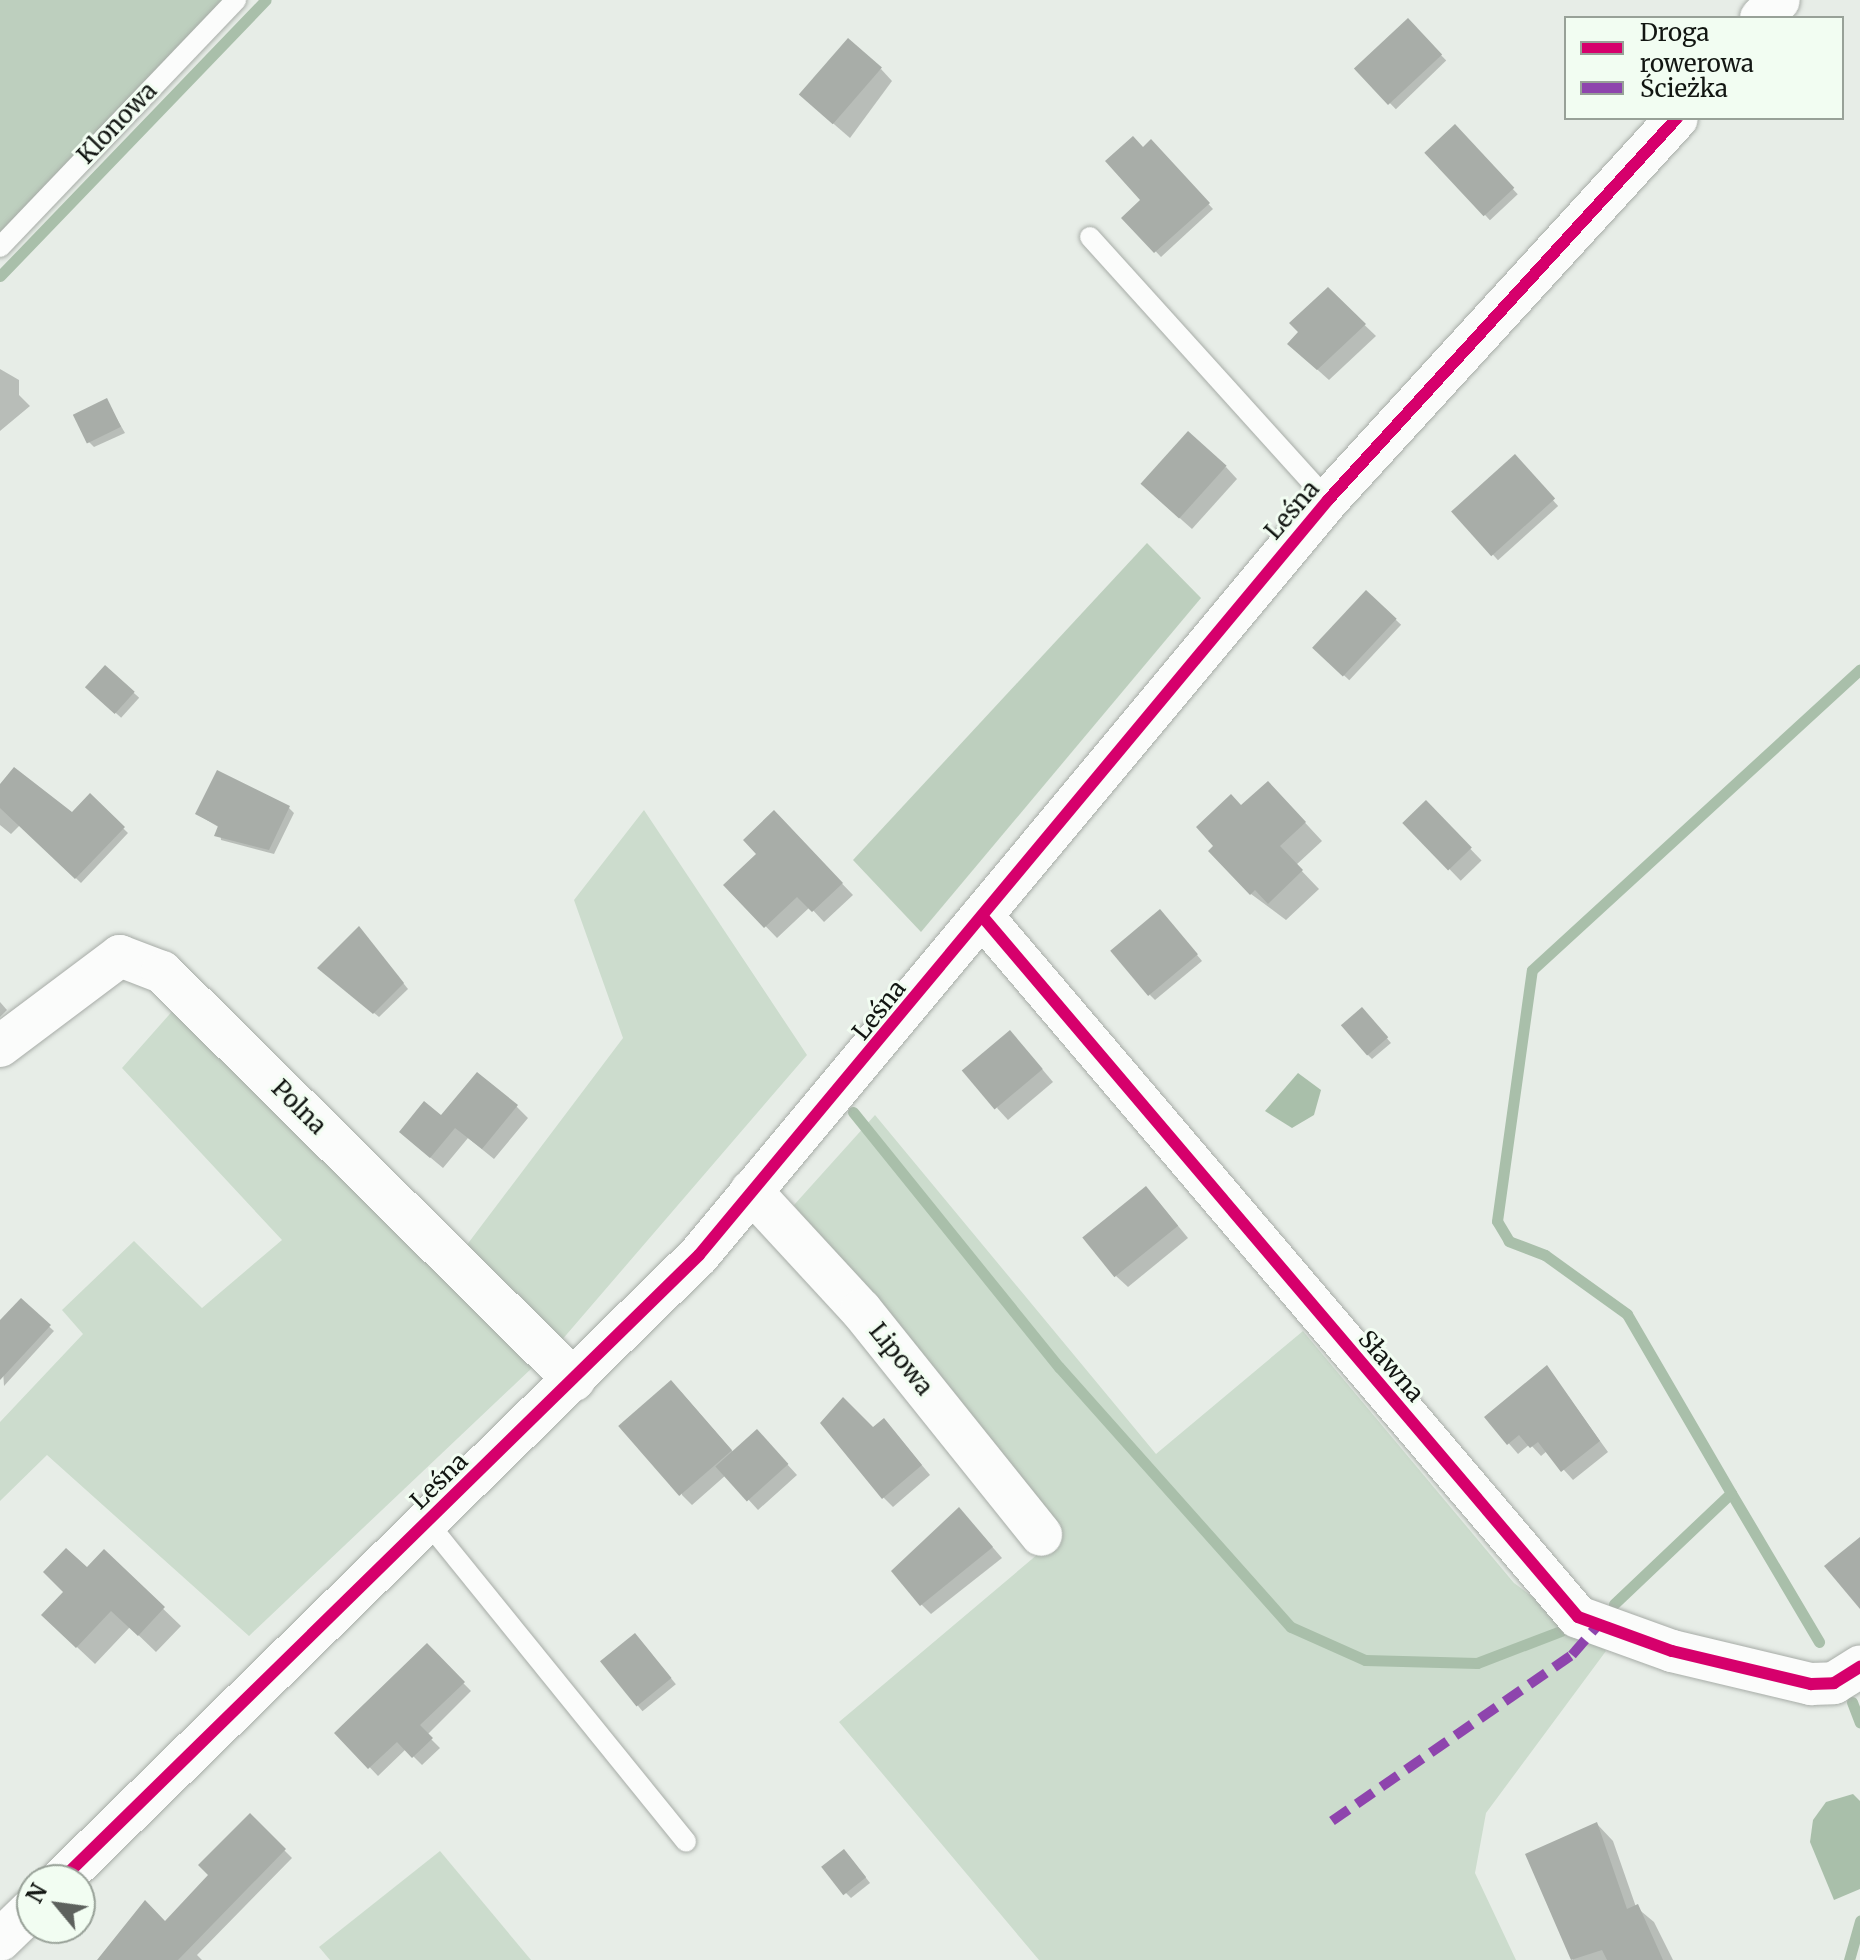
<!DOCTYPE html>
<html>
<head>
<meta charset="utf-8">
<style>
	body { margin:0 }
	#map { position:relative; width:1860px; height:1960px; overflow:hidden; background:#e7ede7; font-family:Merriweather,serif }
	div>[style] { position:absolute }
	.green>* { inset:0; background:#ccdccd }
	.forest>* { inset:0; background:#bdcfbe }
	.water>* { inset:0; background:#a9bfaa }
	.shadow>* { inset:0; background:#0003; transform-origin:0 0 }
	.stream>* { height:11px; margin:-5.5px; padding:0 5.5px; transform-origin:5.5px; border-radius:5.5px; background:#a9bfaa }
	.building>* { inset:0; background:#a8ada8; transform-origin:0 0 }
	.roads { filter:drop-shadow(0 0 2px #a7aca7) drop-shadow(0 0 2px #a7aca7) }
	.service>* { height:20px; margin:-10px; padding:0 10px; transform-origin:10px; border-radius:10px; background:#fbfcfb }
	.minor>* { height:42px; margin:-21px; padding:0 21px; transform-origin:21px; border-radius:21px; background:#fbfcfb }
	.quiet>* { height:10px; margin-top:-5px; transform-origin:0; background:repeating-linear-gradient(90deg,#8e44ad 0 20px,transparent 0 30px) }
	.cycleway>* { height:12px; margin:-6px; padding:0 6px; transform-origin:6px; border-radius:6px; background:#d6006c }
	span { translate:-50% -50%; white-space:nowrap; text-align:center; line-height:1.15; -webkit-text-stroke:6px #f2fdf2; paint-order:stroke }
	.street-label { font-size:24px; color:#121612 }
	.legend { position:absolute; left:1564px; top:16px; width:280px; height:104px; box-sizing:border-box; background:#f2fdf2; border:2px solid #98a198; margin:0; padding:10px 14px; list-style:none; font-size:24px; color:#121612 }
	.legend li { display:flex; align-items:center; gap:16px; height:40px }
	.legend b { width:40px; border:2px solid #98a198 }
	.north { position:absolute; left:16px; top:1864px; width:80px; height:80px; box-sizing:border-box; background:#f2fdf2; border:2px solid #98a198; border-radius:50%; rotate:299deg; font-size:22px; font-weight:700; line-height:32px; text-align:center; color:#121612 }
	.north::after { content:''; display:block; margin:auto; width:28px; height:36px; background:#5d615d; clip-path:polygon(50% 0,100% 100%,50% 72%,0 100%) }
</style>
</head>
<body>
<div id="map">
	<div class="green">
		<div style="clip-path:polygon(644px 810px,807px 1055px,561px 1341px,460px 1254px,623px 1038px,574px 900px)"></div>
		<div style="clip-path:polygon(176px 1007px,533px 1367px,249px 1636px,47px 1455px,0 1501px,0 1422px,83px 1334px,62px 1310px,134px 1241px,202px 1308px,282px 1240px,122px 1068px)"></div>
		<div style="clip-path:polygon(875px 1115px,1156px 1454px,1303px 1331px,1514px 1583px,1606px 1651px,1486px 1813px,1475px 1873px,1516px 1960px,1039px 1960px,839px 1722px,1057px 1538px,794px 1205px)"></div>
		<div style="clip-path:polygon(440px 1851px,531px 1960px,330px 1960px,319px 1947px)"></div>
	</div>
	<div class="forest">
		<div style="clip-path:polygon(0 0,223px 0,0 236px)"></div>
		<div style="clip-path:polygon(1147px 543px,1201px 598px,921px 932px,853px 860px)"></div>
	</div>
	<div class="water">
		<div style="clip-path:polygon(1298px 1073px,1321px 1090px,1314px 1115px,1292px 1128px,1265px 1111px)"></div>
		<div style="clip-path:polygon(1853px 1794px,1860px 1801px,1860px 1889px,1834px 1900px,1810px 1842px,1813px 1820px,1826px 1802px)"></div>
	</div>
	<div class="shadow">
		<div style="left:1408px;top:21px;width:55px;height:70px;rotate:46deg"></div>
		<div style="clip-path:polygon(881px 69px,892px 81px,850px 138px,813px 106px)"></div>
		<div style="left:1455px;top:127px;width:92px;height:38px;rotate:47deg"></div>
		<div style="clip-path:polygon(1151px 142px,1213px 209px,1161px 257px,1124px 218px,1143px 200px,1143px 149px)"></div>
		<div style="clip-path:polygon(1328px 290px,1376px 336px,1329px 380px,1301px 355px)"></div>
		<div style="clip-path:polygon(0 369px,19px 380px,19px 395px,30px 406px,0 431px)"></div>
		<div style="clip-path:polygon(106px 400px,125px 433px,94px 447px,89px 442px)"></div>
		<div style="left:1514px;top:457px;width:66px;height:81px;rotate:48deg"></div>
		<div style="clip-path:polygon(1226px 467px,1237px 479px,1192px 529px,1155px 496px)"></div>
		<div style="left:1366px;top:592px;width:48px;height:76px;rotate:43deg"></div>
		<div style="left:105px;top:667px;width:46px;height:27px;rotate:42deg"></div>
		<div style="clip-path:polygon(0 788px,72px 815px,90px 796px,128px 833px,81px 883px,20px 825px,11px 834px,0 825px)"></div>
		<div style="clip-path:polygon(1285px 801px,1322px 841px,1296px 865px,1319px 889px,1286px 920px,1251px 894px,1216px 846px,1242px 807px)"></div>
		<div style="left:1426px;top:803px;width:80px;height:29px;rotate:46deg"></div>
		<div style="clip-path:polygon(289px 808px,294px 813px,274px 854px,221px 840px,220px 828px,197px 814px)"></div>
		<div style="clip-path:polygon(774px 813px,853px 895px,824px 922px,810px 907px,777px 938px,726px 885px,758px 854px)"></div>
		<div style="clip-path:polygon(1165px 916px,1202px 961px,1155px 1000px,1150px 995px)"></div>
		<div style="clip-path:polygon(364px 934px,408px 989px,379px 1017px,325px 973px)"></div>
		<div style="clip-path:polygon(0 1002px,7px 1010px,0 1017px)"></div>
		<div style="clip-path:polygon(1367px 1015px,1391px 1043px,1372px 1059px,1367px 1054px)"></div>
		<div style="clip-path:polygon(1021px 1044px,1053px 1082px,1008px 1120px,997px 1108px)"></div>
		<div style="clip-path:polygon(516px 1106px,528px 1118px,494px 1159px,468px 1138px,443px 1168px,413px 1143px,441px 1117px)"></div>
		<div style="clip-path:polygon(1157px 1200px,1188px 1238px,1128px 1287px,1116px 1276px)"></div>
		<div style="clip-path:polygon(21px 1301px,54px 1331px,4px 1386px,0 1323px)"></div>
		<div style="clip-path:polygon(1547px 1367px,1608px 1452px,1573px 1480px,1547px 1451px,1541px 1456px,1530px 1444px,1518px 1454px,1487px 1418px)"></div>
		<div style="clip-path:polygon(681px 1392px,734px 1453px,766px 1441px,797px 1475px,758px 1510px,726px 1475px,692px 1505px,682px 1495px)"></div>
		<div style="clip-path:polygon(873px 1429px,893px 1430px,930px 1475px,893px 1507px,883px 1497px)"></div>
		<div style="clip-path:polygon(969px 1520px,1002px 1558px,931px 1614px,921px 1604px)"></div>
		<div style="clip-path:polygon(104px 1552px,181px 1626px,156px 1652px,130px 1627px,95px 1664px,61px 1632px,66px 1592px)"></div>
		<div style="left:640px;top:1640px;width:57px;height:43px;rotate:51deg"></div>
		<div style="clip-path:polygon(427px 1646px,471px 1691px,427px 1735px,440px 1748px,422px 1765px,406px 1749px,378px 1776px,337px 1733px)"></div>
		<div style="clip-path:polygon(250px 1816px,292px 1858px,197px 1955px,202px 1960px,111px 1960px,165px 1924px,211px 1875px)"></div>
		<div style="clip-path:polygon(1597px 1824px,1613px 1841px,1636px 1907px,1654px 1922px,1673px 1960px,1573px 1960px,1527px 1855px)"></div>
		<div style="clip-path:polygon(849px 1856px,870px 1883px,851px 1898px,846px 1893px)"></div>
	</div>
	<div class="stream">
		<div style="left:0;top:276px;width:383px;rotate:-46.1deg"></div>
		<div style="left:853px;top:1112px;width:328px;rotate:51.1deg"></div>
		<div style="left:1059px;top:1367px;width:348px;rotate:48.3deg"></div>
		<div style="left:1291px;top:1627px;width:81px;rotate:24deg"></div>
		<div style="left:1365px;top:1660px;width:112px;rotate:1.5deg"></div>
		<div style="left:1477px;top:1663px;width:90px;rotate:-20.9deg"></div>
		<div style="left:1731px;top:1493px;width:173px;rotate:59.4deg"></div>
		<div style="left:1614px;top:1604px;width:161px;rotate:-43.5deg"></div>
		<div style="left:1731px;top:1493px;width:207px;rotate:-120.2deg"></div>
		<div style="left:1627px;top:1314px;width:101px;rotate:-144.3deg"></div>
		<div style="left:1545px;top:1255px;width:39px;rotate:-159deg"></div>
		<div style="left:1509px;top:1241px;width:23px;rotate:-121deg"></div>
		<div style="left:1497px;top:1221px;width:253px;rotate:-82.1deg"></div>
		<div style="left:1532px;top:970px;width:445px;rotate:-42.5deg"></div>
		<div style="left:1852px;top:1702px;width:22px;rotate:69deg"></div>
		<div style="left:1849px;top:1960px;width:41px;rotate:-74.2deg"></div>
	</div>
	<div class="building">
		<div style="left:1408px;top:18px;width:50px;height:74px;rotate:47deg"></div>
		<div style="left:848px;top:38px;width:45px;height:75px;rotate:41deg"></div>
		<div style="left:1455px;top:124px;width:87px;height:42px;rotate:47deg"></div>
		<div style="clip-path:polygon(1133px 136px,1143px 147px,1151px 139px,1210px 203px,1154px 253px,1121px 218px,1140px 200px,1105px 161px)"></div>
		<div style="clip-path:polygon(1328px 287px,1366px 324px,1317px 370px,1287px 344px,1298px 332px,1289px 323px)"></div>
		<div style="left:107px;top:398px;width:32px;height:38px;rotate:64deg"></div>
		<div style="left:1188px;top:431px;width:52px;height:71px;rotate:42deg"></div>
		<div style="left:1515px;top:454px;width:60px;height:86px;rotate:48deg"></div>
		<div style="left:1366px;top:590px;width:42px;height:79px;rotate:43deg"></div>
		<div style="left:105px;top:665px;width:40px;height:30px;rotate:42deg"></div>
		<div style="clip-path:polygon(14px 767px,72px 812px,90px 793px,125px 827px,75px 879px,0 808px,0 784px)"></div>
		<div style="clip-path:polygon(217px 770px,290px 806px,269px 850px,214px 836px,218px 826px,195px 814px)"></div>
		<div style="clip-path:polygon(1268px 781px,1306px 822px,1280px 846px,1303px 870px,1268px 904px,1255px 890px,1250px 895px,1208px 851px,1213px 846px,1196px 827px,1231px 794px,1241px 805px)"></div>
		<div style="left:1426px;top:800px;width:66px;height:33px;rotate:46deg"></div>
		<div style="clip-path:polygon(774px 810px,843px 883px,812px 912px,797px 897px,764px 928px,723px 885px,756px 854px,743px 840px)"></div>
		<div style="left:1160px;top:909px;width:59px;height:65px;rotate:50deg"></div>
		<div style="clip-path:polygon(359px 926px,404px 983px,373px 1014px,317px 968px)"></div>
		<div style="left:1362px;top:1007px;width:40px;height:28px;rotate:49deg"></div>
		<div style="left:1010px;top:1030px;width:51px;height:63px;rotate:50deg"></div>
		<div style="clip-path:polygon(477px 1072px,518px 1105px,482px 1149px,455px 1128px,430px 1158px,399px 1132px,424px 1101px,441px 1115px)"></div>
		<div style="left:1146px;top:1186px;width:51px;height:82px;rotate:51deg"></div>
		<div style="clip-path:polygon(21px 1298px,51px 1325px,0 1380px,0 1320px)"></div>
		<div style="clip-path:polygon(1547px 1365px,1600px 1441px,1561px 1472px,1538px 1442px,1530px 1448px,1519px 1435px,1507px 1445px,1484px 1417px)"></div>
		<div style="left:671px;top:1380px;width:93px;height:70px;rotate:49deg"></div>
		<div style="clip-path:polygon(843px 1397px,873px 1427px,884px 1418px,922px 1465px,882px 1499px,820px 1423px)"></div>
		<div style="left:757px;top:1429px;width:47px;height:56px;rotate:48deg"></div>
		<div style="clip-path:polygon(959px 1507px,993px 1547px,920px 1606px,891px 1571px)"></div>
		<div style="clip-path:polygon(1860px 1537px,1860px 1609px,1824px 1566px)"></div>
		<div style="clip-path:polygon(66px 1548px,87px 1567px,104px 1549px,165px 1607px,138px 1636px,111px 1611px,76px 1648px,41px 1615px,63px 1592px,43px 1572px)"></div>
		<div style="left:635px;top:1633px;width:58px;height:45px;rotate:51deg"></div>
		<div style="clip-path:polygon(427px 1643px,465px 1682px,420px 1725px,433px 1738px,412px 1758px,397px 1742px,368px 1769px,334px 1733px)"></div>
		<div style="clip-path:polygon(250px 1813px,286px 1849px,178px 1960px,97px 1960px,145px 1900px,165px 1921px,208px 1875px,198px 1865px)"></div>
		<div style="clip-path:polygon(1597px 1822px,1627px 1909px,1638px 1904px,1663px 1960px,1607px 1960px,1602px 1950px,1571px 1960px,1525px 1854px)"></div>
		<div style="left:844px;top:1849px;width:36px;height:29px;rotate:52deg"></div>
	</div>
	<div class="roads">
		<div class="service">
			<div style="left:1090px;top:237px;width:355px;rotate:47.9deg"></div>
			<div style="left:0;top:247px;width:342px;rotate:-46.3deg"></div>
			<div style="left:428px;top:1523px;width:410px;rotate:51deg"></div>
		</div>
		<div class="minor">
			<div style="left:1761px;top:18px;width:25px;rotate:-45deg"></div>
			<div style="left:982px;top:916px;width:920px;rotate:49.63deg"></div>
			<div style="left:1578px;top:1617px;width:100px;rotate:19.9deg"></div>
			<div style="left:1672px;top:1651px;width:143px;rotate:13.4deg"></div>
			<div style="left:1811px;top:1684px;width:23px;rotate:-2deg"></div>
			<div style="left:1834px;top:1683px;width:31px;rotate:-32deg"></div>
			<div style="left:0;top:1046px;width:150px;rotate:-36.9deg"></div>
			<div style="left:120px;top:956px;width:45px;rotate:20.9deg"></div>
			<div style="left:162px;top:972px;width:580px;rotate:44.72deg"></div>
			<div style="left:751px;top:1191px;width:162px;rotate:47.3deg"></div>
			<div style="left:861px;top:1310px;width:288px;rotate:51.3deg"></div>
			<div style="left:61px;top:1880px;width:893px;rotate:-44.41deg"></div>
			<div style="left:699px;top:1255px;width:983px;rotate:-50.2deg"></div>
			<div style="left:1328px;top:500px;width:517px;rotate:-47.58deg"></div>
			<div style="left:0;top:1940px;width:45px;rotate:-44.1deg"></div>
		</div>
	</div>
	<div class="quiet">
		<div style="left:1332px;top:1821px;width:292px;rotate:-34.7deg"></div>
		<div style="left:1572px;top:1655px;width:38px;rotate:-49deg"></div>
	</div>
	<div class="cycleway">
		<div style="left:982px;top:916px;width:920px;rotate:49.63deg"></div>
		<div style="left:1578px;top:1617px;width:100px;rotate:19.9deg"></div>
		<div style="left:1672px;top:1651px;width:143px;rotate:13.4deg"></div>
		<div style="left:1811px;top:1684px;width:23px;rotate:-2deg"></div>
		<div style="left:1834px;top:1683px;width:31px;rotate:-32deg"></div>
		<div style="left:61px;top:1880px;width:893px;rotate:-44.41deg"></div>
		<div style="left:699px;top:1255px;width:983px;rotate:-50.2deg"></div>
		<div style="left:1328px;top:500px;width:517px;rotate:-47.58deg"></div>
	</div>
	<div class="street-label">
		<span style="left:117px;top:123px;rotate:-46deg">Klonowa</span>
		<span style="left:1292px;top:510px;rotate:-49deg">Leśna</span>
		<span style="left:879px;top:1010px;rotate:-51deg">Leśna</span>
		<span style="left:299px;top:1107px;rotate:45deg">Polna</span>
		<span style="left:901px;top:1359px;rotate:51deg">Lipowa</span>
		<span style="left:1391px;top:1366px;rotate:49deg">Sławna</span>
		<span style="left:439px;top:1481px;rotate:-44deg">Leśna</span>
	</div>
	<ul class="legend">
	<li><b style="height:10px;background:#d6006c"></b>Droga rowerowa</li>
	<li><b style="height:10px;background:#8e44ad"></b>Ścieżka</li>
	</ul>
	<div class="north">N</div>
</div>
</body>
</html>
